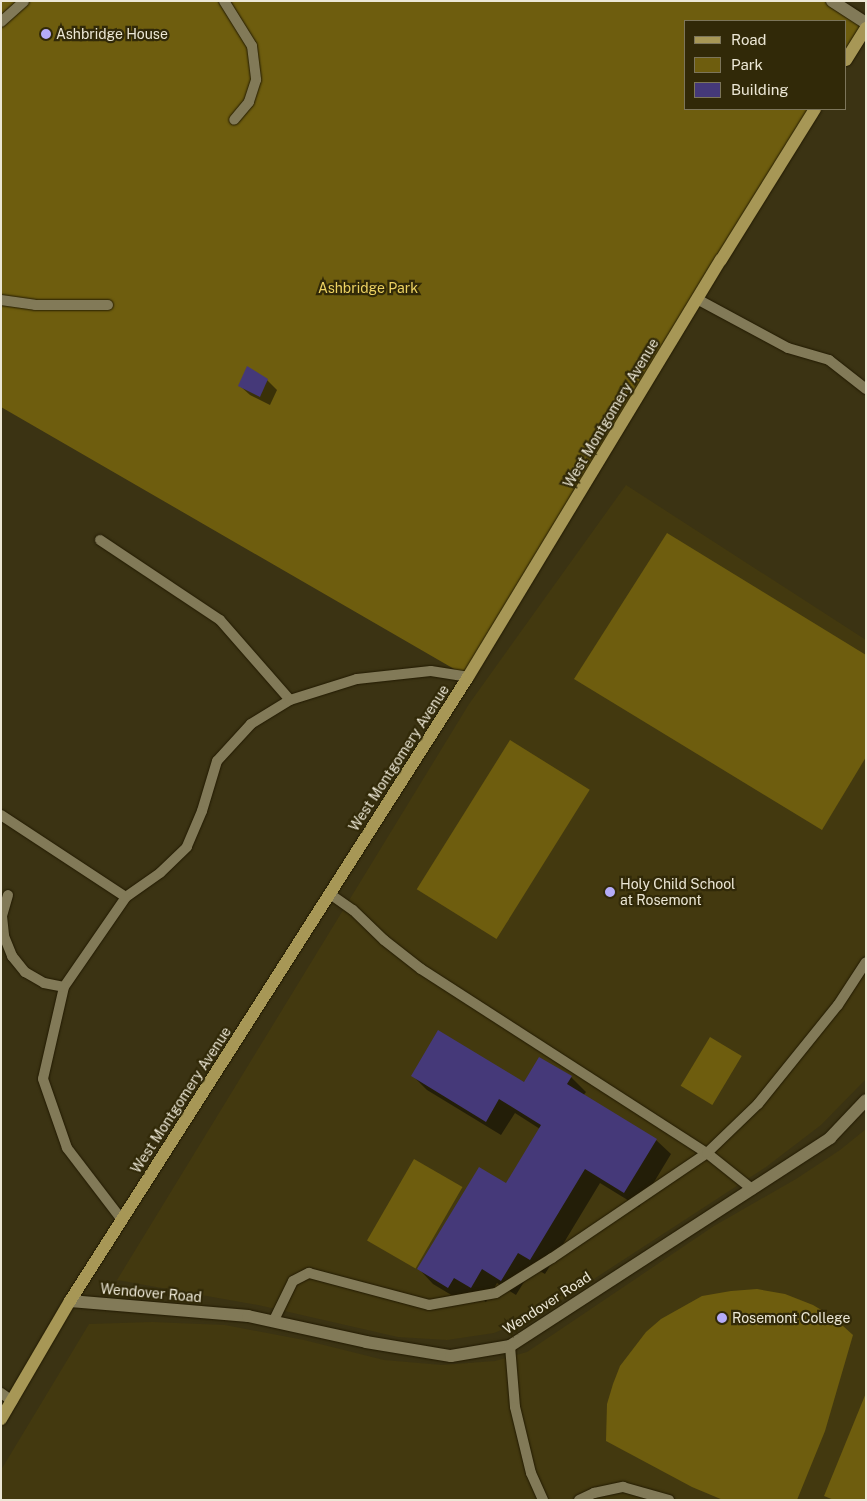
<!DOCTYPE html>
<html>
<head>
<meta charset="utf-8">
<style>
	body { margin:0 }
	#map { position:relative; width:867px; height:1501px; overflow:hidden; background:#3b3313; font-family:"Public Sans",sans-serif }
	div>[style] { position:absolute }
	.built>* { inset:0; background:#43390f }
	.green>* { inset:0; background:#6e5d0e; transform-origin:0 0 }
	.shadow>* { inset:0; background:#0007 }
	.building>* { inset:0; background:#453979 }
	.roads { filter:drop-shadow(0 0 1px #221a00) drop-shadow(0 0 1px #221a00) }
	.lane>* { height:10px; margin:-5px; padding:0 5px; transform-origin:5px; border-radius:5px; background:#827a58 }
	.street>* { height:12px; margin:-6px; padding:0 6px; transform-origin:6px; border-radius:6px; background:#827a58 }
	.primary>* { height:12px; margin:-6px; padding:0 6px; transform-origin:6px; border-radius:6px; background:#a79756 }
	.dots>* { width:14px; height:14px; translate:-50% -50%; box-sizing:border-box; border:2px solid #312908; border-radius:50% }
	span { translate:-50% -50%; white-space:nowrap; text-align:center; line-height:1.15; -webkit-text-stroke:4.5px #312908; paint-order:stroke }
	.poi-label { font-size:14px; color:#ece7d5 }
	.left { translate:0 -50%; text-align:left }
	.park-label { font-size:14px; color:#edd262 }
	.street-label { font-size:14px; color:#ece7d5 }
	.frame { position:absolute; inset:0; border:2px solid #ece7d5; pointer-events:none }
	.legend { position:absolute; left:684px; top:20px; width:162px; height:90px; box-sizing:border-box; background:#312908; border:1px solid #7c755a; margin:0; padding:6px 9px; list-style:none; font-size:15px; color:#ece7d5 }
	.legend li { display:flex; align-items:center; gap:10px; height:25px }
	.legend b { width:25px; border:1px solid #7c755a }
</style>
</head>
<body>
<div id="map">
	<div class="built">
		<div style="clip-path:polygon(626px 485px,866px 640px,866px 1079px,821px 1125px,766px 1167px,540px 1314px,494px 1333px,447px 1340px,398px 1337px,258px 1305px,117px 1280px,469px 704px)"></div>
		<div style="clip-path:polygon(866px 1129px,866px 1500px,1px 1500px,1px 1470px,89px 1324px,152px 1322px,225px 1325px,304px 1340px,384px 1360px,442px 1365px,495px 1361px,527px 1352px,714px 1226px,796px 1179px,840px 1150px)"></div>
	</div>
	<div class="green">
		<div style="clip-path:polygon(1px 1px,832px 1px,866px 23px,846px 60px,846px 21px,686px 21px,686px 109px,815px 109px,468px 677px,1px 407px)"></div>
		<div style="clip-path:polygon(667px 533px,866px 655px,866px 757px,822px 830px,574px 679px)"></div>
		<div style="left:510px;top:740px;width:94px;height:176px;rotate:32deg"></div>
		<div style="left:710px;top:1037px;width:37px;height:57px;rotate:31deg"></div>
		<div style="left:414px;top:1159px;width:56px;height:94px;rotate:30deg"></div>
		<div style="clip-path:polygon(757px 1289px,785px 1294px,813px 1305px,833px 1317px,853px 1335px,825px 1431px,797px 1500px,723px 1500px,692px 1487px,606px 1441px,607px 1404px,613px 1384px,620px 1366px,646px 1332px,661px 1319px,702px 1296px,731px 1291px)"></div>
		<div style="clip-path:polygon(866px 1393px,866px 1500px,834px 1500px,824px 1496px)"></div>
	</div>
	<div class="shadow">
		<div style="clip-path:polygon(267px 380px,277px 390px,270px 405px,250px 395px,240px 386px)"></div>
		<div style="clip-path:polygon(412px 1075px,525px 1084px,571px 1077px,586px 1092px,583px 1096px,656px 1140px,671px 1154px,639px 1207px,600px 1183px,545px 1274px,533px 1267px,516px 1295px,497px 1283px,486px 1302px,469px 1292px,463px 1302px,433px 1284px,419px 1269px,506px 1185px,540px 1129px,515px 1113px,501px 1135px,427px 1090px)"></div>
	</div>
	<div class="building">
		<div style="clip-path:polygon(247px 366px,268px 379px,260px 397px,238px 386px)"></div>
		<div style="clip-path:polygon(438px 1030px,524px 1082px,539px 1057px,572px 1076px,567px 1084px,657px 1139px,624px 1193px,585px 1169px,530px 1260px,518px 1253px,501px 1281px,482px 1269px,471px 1288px,454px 1278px,448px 1288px,417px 1269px,479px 1167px,506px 1183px,541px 1125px,499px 1099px,486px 1122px,411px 1076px)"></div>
	</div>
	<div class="roads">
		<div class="lane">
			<div style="left:224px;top:1px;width:53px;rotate:58.1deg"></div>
			<div style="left:252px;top:46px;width:34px;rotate:83deg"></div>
			<div style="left:256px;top:80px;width:23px;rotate:108deg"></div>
			<div style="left:249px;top:102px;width:23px;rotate:130deg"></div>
			<div style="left:1px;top:22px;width:31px;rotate:-42deg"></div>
			<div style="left:697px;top:299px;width:103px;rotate:28.3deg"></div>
			<div style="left:788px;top:348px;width:43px;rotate:16.3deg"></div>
			<div style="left:829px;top:360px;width:47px;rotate:38.1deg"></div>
			<div style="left:1px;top:300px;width:34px;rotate:8deg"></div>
			<div style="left:35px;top:305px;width:73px"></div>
			<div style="left:100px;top:540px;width:144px;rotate:33.7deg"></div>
			<div style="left:220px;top:620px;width:106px;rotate:48.8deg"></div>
			<div style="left:290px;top:700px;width:46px;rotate:148.4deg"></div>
			<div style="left:251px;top:724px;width:50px;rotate:132.6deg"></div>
			<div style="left:217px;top:761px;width:52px;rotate:106.7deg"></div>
			<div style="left:202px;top:811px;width:39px;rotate:113deg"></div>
			<div style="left:187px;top:847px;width:37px;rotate:136deg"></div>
			<div style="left:160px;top:873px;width:42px;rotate:144.8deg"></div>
			<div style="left:126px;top:897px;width:109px;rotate:124.6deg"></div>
			<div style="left:64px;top:987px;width:94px;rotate:102.9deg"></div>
			<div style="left:43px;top:1079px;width:73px;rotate:70.8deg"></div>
			<div style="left:67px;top:1148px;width:91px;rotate:52.6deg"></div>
			<div style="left:290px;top:700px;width:70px;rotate:-17.4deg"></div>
			<div style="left:357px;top:679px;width:74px;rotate:-6.2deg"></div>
			<div style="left:431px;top:671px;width:37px;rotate:9deg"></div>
			<div style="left:1px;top:815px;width:149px;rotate:33.3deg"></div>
			<div style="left:330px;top:894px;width:28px;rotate:35deg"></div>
			<div style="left:353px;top:910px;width:43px;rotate:44.1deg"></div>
			<div style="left:384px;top:940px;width:47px;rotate:38.1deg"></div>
			<div style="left:421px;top:969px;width:340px;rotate:32.8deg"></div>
			<div style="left:707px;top:1153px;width:58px;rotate:38.7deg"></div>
			<div style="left:8px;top:895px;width:22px;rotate:106deg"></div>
			<div style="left:2px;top:916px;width:20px;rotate:84deg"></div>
			<div style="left:4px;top:936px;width:22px;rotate:68deg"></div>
			<div style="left:12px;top:956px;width:21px;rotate:51deg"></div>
			<div style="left:25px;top:972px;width:22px;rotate:30deg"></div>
			<div style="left:44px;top:983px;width:20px;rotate:11deg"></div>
			<div style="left:274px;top:1320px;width:43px;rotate:-64deg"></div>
			<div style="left:293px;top:1281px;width:18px;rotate:-27deg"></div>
			<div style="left:309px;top:1273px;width:124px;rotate:14.9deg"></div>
			<div style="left:429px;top:1305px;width:68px;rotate:-10.2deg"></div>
			<div style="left:496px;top:1293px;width:66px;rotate:-32deg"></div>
			<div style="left:552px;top:1258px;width:187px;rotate:-34.1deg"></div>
			<div style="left:707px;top:1153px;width:71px;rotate:-43.9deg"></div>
			<div style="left:758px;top:1104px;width:127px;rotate:-51.1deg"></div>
			<div style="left:838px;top:1005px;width:51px;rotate:-56.9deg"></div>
			<div style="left:510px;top:1346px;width:61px;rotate:85.3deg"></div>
			<div style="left:515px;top:1407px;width:68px;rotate:76.4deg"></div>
			<div style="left:531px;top:1473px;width:30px;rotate:66deg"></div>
			<div style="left:1px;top:1393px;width:14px;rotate:36deg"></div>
			<div style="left:579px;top:1500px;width:17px;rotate:-25deg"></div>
			<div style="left:594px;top:1493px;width:30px;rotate:-12deg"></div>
			<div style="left:623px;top:1487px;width:48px;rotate:15.8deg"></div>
		</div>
		<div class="street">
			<div style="left:832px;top:1px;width:40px;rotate:32.9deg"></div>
			<div style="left:70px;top:1301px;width:179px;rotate:4.8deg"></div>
			<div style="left:248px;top:1316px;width:121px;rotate:12.4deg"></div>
			<div style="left:366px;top:1342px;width:86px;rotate:9.4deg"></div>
			<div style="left:451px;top:1356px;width:60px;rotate:-9.6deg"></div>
			<div style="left:510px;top:1346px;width:382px;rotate:-33deg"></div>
			<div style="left:830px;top:1138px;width:52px;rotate:-46.5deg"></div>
		</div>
		<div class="primary">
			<div style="left:846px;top:60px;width:38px;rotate:-58deg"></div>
			<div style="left:1px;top:1419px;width:137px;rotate:-59.7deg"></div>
			<div style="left:70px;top:1301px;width:740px;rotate:-57.47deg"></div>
			<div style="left:468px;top:677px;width:488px;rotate:-58.8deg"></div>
			<div style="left:721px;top:260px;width:178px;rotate:-58.1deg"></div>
		</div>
	</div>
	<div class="dots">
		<div style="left:46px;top:34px;background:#b5acf8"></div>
		<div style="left:610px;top:892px;background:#b5acf8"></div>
		<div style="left:722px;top:1318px;background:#b5acf8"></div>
	</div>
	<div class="poi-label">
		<span class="left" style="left:56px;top:34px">Ashbridge House</span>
		<span class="left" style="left:620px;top:892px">Holy Child School<br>at Rosemont</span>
		<span class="left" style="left:732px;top:1318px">Rosemont College</span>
	</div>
	<div class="park-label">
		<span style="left:368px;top:288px">Ashbridge Park</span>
	</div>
	<div class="street-label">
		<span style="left:611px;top:413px;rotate:-59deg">West Montgomery Avenue</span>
		<span style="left:399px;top:758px;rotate:-57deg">West Montgomery Avenue</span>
		<span style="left:181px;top:1100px;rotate:-57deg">West Montgomery Avenue</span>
		<span style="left:151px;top:1293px;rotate:5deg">Wendover Road</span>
		<span style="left:547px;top:1303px;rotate:-33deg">Wendover Road</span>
	</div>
	<div class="frame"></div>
	<ul class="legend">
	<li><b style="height:6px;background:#a79756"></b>Road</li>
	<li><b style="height:14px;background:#6e5d0e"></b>Park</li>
	<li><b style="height:14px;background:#453979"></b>Building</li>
	</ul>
</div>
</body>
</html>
